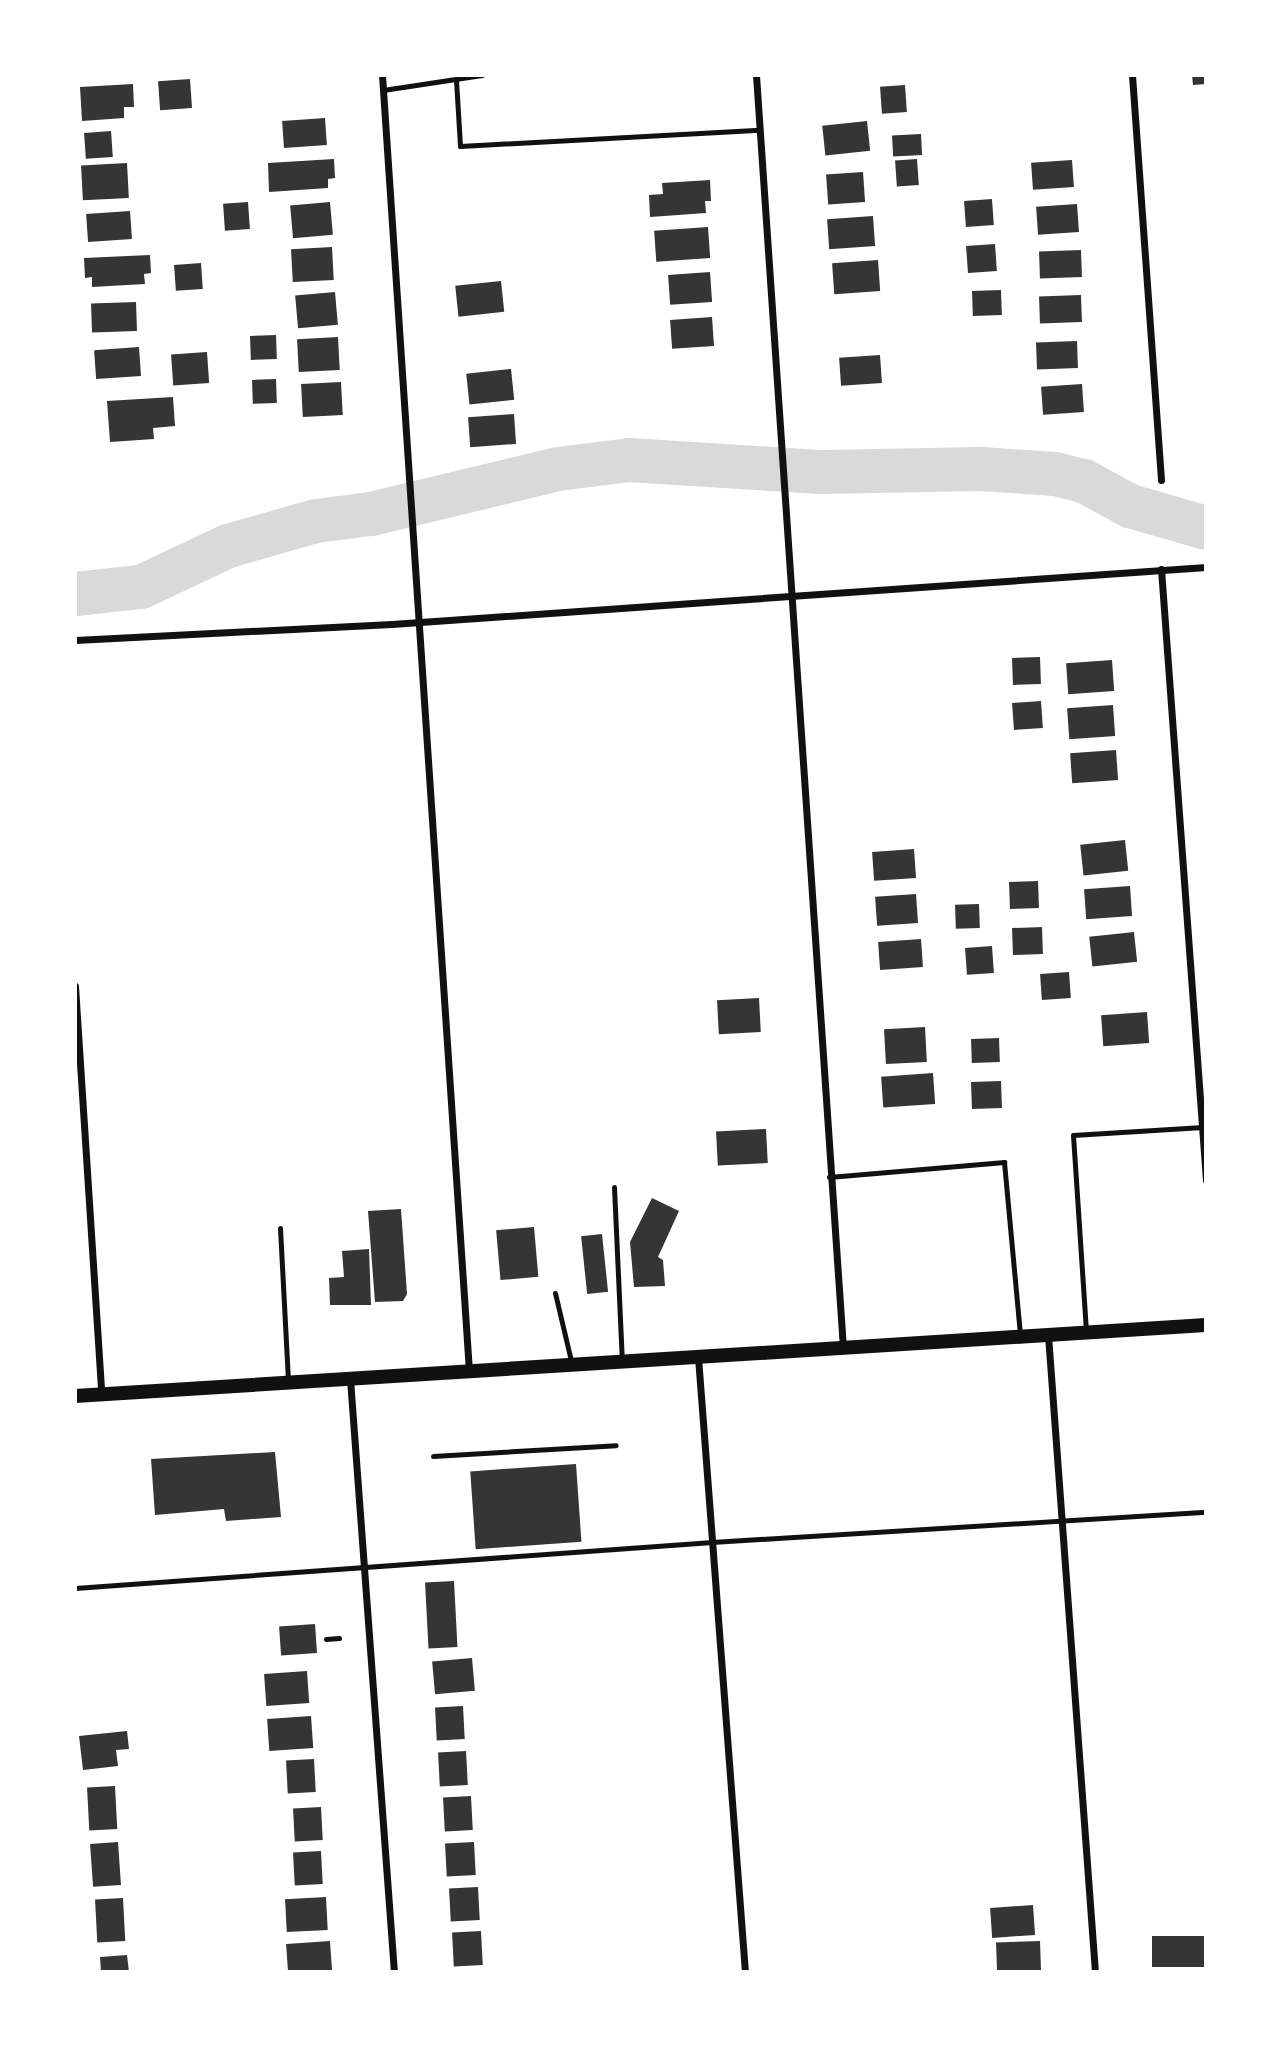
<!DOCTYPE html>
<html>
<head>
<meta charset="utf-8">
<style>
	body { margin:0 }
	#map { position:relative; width:1281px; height:2047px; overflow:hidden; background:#fff; font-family:Manrope,sans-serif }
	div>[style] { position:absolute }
	.river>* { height:44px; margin:-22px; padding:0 22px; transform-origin:22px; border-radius:22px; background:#d9d9d9 }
	.building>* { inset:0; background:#353535; transform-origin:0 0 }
	.path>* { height:4.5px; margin:-2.25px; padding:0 2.25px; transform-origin:2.25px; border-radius:2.25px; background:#111 }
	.service>* { height:5px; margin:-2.5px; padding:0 2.5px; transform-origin:2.5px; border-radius:2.5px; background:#111 }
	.minor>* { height:7px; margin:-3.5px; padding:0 3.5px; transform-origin:3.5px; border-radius:3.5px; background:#111 }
	.secondary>* { height:14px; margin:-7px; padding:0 7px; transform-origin:7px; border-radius:7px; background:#111 }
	span { translate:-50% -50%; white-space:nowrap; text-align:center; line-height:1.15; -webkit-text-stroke:5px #fff; paint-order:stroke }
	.frame { position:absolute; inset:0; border:77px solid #fff; pointer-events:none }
</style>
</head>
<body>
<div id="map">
	<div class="river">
		<div style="left:75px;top:594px;width:66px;rotate:-6.1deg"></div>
		<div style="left:141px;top:587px;width:96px;rotate:-25.2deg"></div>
		<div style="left:228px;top:546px;width:91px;rotate:-15.9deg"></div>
		<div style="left:316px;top:521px;width:55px;rotate:-7.3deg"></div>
		<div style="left:371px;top:514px;width:192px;rotate:-13.5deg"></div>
		<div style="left:558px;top:469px;width:72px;rotate:-7.2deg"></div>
		<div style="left:629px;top:460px;width:193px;rotate:3.6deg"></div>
		<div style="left:822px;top:472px;width:159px;rotate:-1.1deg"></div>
		<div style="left:981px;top:469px;width:74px;rotate:3.9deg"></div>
		<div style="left:1055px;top:474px;width:30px;rotate:14deg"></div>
		<div style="left:1084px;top:481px;width:52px;rotate:28.5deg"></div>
		<div style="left:1130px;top:506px;width:79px;rotate:16.1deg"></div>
	</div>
	<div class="building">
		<div style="clip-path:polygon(1192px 75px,1206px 75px,1206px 84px,1193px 85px)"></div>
		<div style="left:190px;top:79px;width:29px;height:32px;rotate:86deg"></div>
		<div style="clip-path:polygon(133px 84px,134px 107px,124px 107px,124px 118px,82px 121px,80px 87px)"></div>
		<div style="left:905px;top:85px;width:27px;height:25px;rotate:86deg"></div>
		<div style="left:325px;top:118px;width:27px;height:43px;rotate:86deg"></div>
		<div style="left:867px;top:121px;width:30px;height:45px;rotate:84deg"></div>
		<div style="left:111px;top:131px;width:26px;height:27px;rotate:86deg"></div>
		<div style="left:921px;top:134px;width:21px;height:29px;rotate:87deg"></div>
		<div style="clip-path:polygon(334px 159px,335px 178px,328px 179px,328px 188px,269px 192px,268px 163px)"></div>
		<div style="left:917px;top:159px;width:26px;height:22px;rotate:86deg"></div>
		<div style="left:1072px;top:160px;width:27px;height:41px;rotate:86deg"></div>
		<div style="left:127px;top:163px;width:35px;height:46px;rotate:87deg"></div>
		<div style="left:863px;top:172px;width:30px;height:37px;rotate:86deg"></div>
		<div style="clip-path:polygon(710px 180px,711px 201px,705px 201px,706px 213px,650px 217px,649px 195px,663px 194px,662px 183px)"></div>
		<div style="left:992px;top:199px;width:26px;height:28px;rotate:86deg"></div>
		<div style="left:248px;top:202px;width:27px;height:25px;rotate:86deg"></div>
		<div style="left:330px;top:202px;width:33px;height:40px;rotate:85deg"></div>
		<div style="left:1077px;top:204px;width:28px;height:41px;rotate:86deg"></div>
		<div style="left:130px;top:211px;width:28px;height:44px;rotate:86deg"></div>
		<div style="left:873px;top:216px;width:30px;height:46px;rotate:86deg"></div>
		<div style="left:708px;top:227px;width:31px;height:54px;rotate:86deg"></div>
		<div style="left:995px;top:244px;width:27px;height:29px;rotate:86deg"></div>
		<div style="left:332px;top:247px;width:33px;height:41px;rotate:87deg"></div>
		<div style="left:1081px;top:250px;width:27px;height:42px;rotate:88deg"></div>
		<div style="clip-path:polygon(150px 255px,151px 273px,144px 274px,145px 284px,92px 287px,92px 277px,85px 278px,84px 258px)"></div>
		<div style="left:878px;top:260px;width:31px;height:46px;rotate:86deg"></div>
		<div style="left:201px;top:263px;width:26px;height:27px;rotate:86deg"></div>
		<div style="left:710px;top:272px;width:30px;height:42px;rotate:86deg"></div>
		<div style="left:501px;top:281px;width:31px;height:46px;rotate:84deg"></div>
		<div style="left:1001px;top:290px;width:25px;height:29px;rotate:88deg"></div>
		<div style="left:335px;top:292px;width:33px;height:40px;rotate:85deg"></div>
		<div style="left:1081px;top:295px;width:27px;height:42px;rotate:88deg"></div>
		<div style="left:136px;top:302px;width:29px;height:45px;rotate:88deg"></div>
		<div style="left:712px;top:317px;width:29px;height:42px;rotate:86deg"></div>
		<div style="left:276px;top:335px;width:24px;height:26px;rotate:88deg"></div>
		<div style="left:338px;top:337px;width:33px;height:41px;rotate:87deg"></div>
		<div style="left:1077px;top:341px;width:27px;height:41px;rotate:88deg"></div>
		<div style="left:139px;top:347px;width:29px;height:45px;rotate:86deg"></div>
		<div style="left:207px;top:352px;width:31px;height:36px;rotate:86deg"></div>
		<div style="left:880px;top:355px;width:28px;height:41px;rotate:86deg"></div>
		<div style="left:511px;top:369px;width:31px;height:45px;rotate:84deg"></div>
		<div style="left:276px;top:379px;width:24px;height:24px;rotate:88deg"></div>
		<div style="left:341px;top:382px;width:33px;height:40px;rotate:87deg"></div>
		<div style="left:1082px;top:384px;width:28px;height:41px;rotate:86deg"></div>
		<div style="clip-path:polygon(173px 397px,175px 426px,153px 428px,154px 439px,110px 442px,107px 401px)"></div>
		<div style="left:514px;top:414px;width:30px;height:46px;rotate:86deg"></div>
		<div style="left:1040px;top:657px;width:27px;height:28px;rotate:88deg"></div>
		<div style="left:1112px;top:660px;width:31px;height:46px;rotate:86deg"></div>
		<div style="left:1041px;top:701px;width:27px;height:29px;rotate:86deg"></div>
		<div style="left:1113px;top:705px;width:31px;height:46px;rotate:86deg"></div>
		<div style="left:1116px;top:750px;width:30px;height:46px;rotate:86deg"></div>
		<div style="left:1125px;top:840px;width:31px;height:45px;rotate:84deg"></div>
		<div style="left:914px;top:849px;width:29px;height:42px;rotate:86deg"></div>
		<div style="left:1038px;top:881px;width:27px;height:29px;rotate:88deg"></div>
		<div style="left:1130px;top:886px;width:30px;height:46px;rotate:86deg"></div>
		<div style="left:916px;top:894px;width:29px;height:41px;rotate:86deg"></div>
		<div style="left:979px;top:904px;width:24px;height:24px;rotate:88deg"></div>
		<div style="left:1042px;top:927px;width:27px;height:30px;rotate:88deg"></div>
		<div style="left:1134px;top:932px;width:30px;height:45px;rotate:84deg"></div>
		<div style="left:921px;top:939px;width:28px;height:43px;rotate:86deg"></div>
		<div style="left:992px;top:946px;width:27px;height:27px;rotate:86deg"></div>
		<div style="left:1069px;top:972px;width:26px;height:29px;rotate:86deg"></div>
		<div style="left:759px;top:998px;width:34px;height:42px;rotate:87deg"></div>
		<div style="left:1147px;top:1012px;width:31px;height:46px;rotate:86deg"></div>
		<div style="left:925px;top:1027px;width:35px;height:41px;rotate:87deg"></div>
		<div style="left:999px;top:1038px;width:24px;height:28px;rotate:88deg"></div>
		<div style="left:933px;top:1073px;width:31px;height:52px;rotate:86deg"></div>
		<div style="left:1001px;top:1081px;width:27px;height:30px;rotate:88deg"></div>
		<div style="left:766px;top:1129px;width:34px;height:50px;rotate:87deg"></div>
		<div style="clip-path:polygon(652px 1198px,679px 1211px,658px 1257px,663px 1260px,665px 1286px,634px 1287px,630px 1242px)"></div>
		<div style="clip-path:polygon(401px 1209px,407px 1294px,403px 1301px,375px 1302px,368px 1211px)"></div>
		<div style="left:534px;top:1227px;width:50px;height:38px;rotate:85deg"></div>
		<div style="left:602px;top:1234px;width:58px;height:21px;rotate:84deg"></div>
		<div style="clip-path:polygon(369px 1249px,371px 1305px,330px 1305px,329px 1278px,344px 1277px,342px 1251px)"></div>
		<div style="clip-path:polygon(275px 1452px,281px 1517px,226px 1521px,224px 1509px,155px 1515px,151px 1459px)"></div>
		<div style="left:576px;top:1464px;width:78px;height:106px;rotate:86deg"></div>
		<div style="left:454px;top:1581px;width:66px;height:29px;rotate:87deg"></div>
		<div style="left:315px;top:1624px;width:29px;height:36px;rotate:86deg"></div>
		<div style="left:472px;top:1658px;width:33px;height:40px;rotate:85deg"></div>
		<div style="left:307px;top:1671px;width:32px;height:43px;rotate:86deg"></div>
		<div style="left:463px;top:1706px;width:33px;height:28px;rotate:87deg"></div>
		<div style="left:311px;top:1716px;width:32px;height:44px;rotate:86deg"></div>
		<div style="clip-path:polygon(127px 1731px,129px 1749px,116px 1750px,118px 1766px,83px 1770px,79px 1736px)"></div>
		<div style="left:466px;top:1751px;width:34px;height:28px;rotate:87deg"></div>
		<div style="left:314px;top:1759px;width:33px;height:28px;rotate:87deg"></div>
		<div style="left:115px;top:1786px;width:43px;height:28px;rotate:87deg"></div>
		<div style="left:471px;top:1796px;width:34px;height:28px;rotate:87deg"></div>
		<div style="left:321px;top:1807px;width:33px;height:28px;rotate:87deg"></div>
		<div style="left:118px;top:1842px;width:43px;height:28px;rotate:86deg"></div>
		<div style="left:474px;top:1842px;width:33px;height:29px;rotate:87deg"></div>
		<div style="left:321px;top:1851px;width:33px;height:28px;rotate:87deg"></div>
		<div style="left:478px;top:1887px;width:33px;height:29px;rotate:87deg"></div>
		<div style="left:326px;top:1897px;width:33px;height:41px;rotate:87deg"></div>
		<div style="left:123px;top:1898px;width:43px;height:28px;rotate:87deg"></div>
		<div style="left:1033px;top:1905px;width:30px;height:43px;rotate:86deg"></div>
		<div style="left:481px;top:1931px;width:34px;height:29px;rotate:87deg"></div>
		<div style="left:1206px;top:1936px;width:31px;height:54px;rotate:90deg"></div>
		<div style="left:330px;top:1941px;width:31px;height:44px;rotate:86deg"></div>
		<div style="left:1040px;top:1941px;width:31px;height:44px;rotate:88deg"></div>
		<div style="clip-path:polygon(127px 1955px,129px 1972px,101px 1972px,100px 1957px)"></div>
	</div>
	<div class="path">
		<div style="left:326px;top:1639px;width:13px;rotate:-4deg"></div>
	</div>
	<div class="service">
		<div style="left:456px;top:80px;width:66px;rotate:86.5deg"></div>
		<div style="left:460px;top:146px;width:300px;rotate:-3.1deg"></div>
		<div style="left:383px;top:90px;width:100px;rotate:-8.6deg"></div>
		<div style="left:829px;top:1177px;width:176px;rotate:-4.9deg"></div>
		<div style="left:1004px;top:1162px;width:175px;rotate:84.7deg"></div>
		<div style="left:614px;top:1187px;width:175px;rotate:87.4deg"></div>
		<div style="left:280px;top:1228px;width:152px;rotate:87deg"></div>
		<div style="left:555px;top:1293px;width:74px;rotate:76.7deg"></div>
		<div style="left:1086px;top:1331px;width:196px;rotate:-93.8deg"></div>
		<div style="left:1073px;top:1135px;width:130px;rotate:-3.5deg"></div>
		<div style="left:433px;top:1456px;width:183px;rotate:-3.4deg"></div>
		<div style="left:75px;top:1588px;width:639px;rotate:-4.13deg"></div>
		<div style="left:712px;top:1542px;width:495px;rotate:-3.5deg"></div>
	</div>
	<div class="minor">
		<div style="left:382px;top:75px;width:1300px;rotate:86.16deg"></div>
		<div style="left:756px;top:75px;width:1276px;rotate:86.09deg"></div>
		<div style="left:1132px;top:75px;width:406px;rotate:85.9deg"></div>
		<div style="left:1161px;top:569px;width:613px;rotate:85.79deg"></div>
		<div style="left:75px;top:640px;width:317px;rotate:-2.9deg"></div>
		<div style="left:392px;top:624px;width:816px;rotate:-4.01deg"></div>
		<div style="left:75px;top:986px;width:408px;rotate:86.3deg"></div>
		<div style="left:1048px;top:1335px;width:639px;rotate:85.78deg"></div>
		<div style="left:698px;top:1357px;width:617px;rotate:85.63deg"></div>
		<div style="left:350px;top:1379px;width:595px;rotate:85.76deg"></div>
	</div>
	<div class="secondary">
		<div style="left:75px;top:1396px;width:1133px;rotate:-3.59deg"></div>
	</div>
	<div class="frame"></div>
</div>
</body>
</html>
